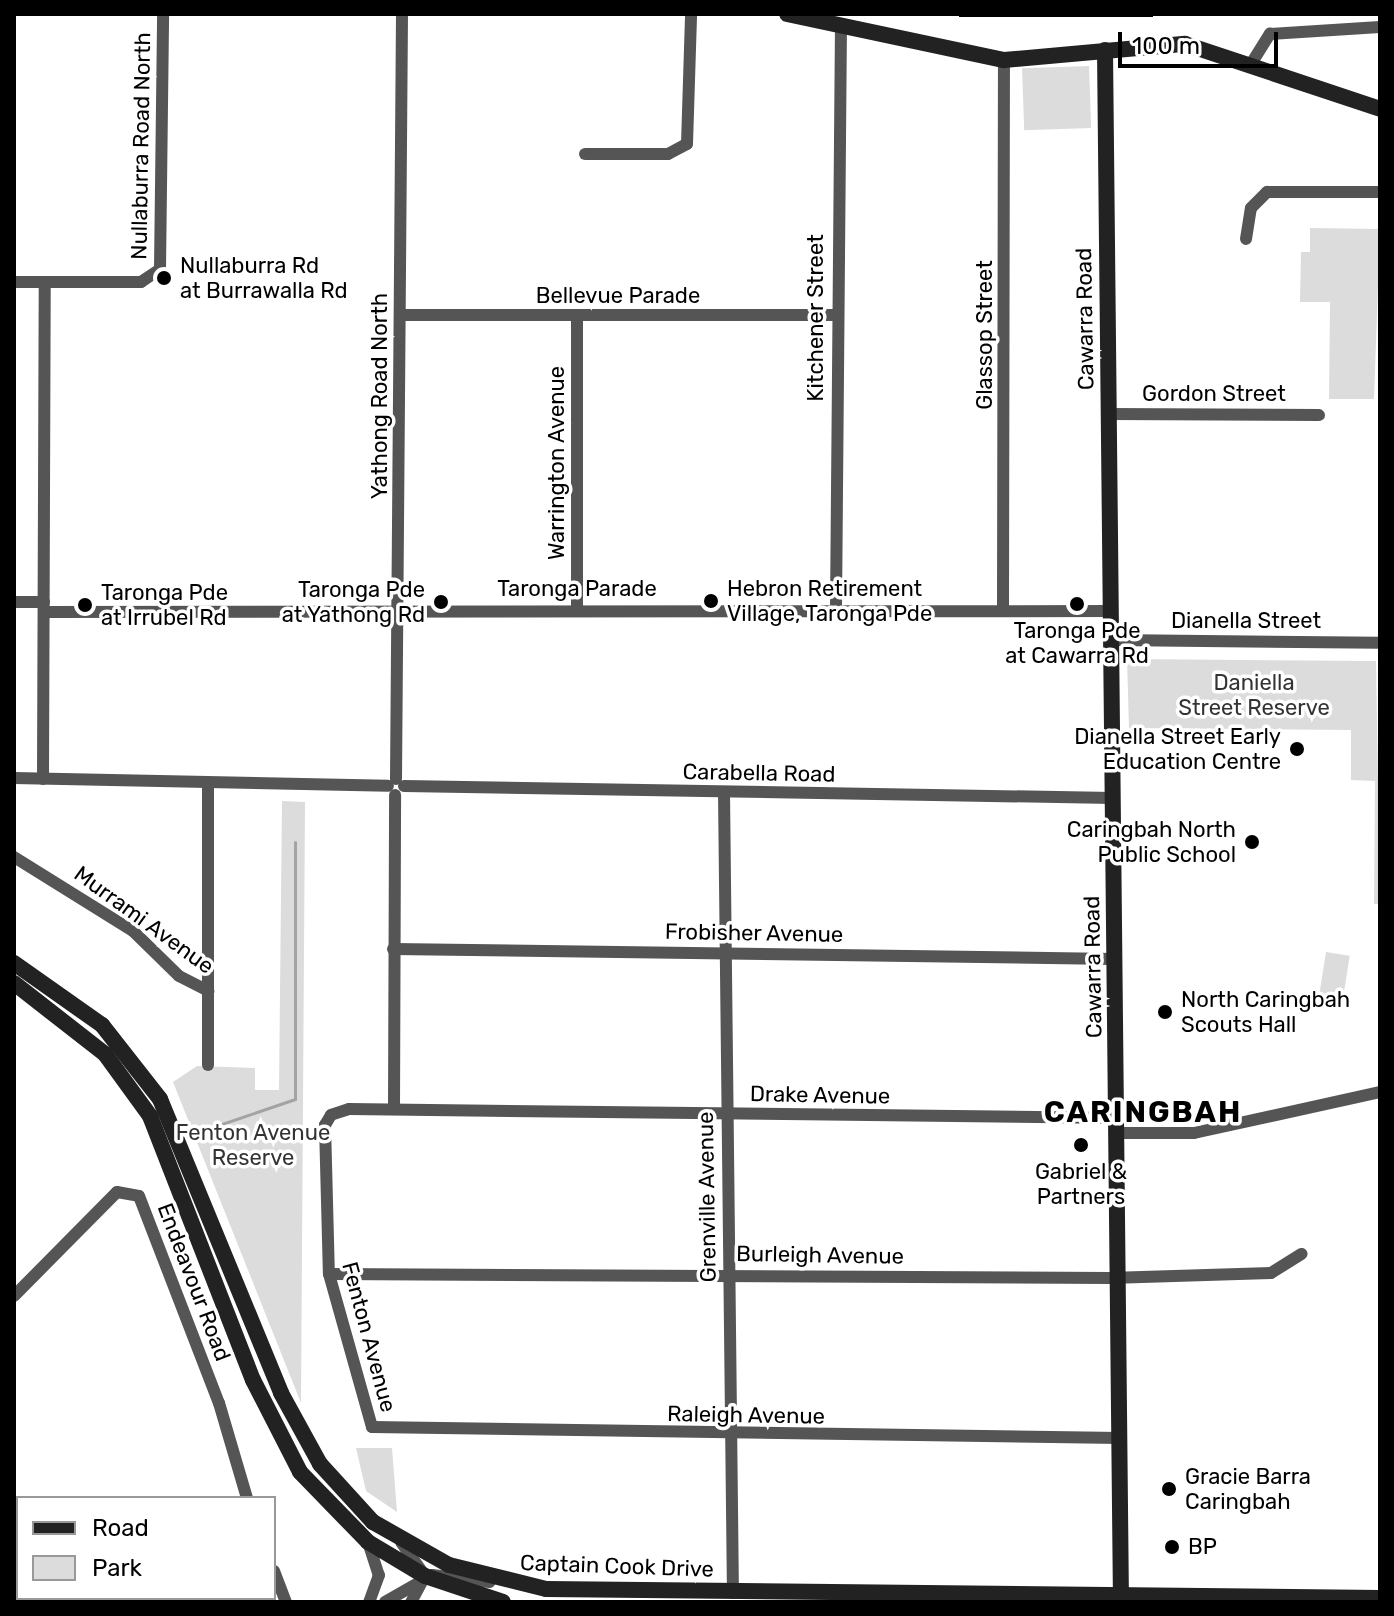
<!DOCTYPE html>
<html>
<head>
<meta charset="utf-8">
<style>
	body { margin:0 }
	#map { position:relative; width:1394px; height:1616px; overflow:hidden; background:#fff; font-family:Rubik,sans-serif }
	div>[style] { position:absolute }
	.green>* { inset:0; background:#dcdcdc; transform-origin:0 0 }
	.stream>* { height:3px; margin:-1.5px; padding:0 1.5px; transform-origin:1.5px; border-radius:1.5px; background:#a3a3a3 }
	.street>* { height:12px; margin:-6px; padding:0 6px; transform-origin:6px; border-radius:6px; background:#555 }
	.secondary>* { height:16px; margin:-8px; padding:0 8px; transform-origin:8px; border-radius:8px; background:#222 }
	.rail>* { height:6px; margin-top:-3px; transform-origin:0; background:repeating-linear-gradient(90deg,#fff 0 9px,#000 0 18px); box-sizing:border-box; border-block:2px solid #000 }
	.dots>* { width:22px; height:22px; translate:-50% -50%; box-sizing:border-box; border:4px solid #fff; border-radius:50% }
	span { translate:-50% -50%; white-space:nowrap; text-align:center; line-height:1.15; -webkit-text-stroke:7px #fff; paint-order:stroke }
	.street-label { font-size:22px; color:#000 }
	.poi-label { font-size:22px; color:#000 }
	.left { translate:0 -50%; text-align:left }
	.right { translate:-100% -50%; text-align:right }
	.park-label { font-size:22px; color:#333 }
	.district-label { font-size:30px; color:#000; font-weight:700; letter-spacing:2px }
	.frame { position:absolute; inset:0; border:16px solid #000; pointer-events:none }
	.legend { position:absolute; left:16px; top:1496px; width:260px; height:104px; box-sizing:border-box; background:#fff; border:2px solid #999; margin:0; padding:10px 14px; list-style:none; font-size:24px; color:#000 }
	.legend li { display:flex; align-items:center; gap:16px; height:40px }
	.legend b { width:40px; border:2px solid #999 }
	.scale { position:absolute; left:1118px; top:32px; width:160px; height:36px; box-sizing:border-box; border:4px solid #000; border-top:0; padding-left:10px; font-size:24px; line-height:28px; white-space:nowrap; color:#000; -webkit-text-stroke:6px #fff; paint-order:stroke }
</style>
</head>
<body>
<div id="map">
	<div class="green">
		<div style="left:1089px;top:66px;width:62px;height:67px;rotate:88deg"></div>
		<div style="clip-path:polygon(1310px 228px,1380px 229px,1374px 399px,1329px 399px,1330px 302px,1300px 302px,1301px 252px,1310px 252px)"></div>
		<div style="clip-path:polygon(1127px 659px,1376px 661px,1380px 904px,1374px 904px,1375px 781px,1351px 780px,1351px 730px,1129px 728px)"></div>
		<div style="clip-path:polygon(282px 801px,305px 802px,301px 1403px,173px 1082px,197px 1066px,255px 1068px,255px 1090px,279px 1090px)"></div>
		<div style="left:1326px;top:952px;width:24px;height:48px;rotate:9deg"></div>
		<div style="clip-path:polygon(356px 1448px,392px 1448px,397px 1512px,366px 1491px)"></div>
	</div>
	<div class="stream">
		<div style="left:207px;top:1129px;width:93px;rotate:-18.8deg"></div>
		<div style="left:295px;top:1099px;width:257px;rotate:-90deg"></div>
	</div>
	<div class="street">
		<div style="left:1251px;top:64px;width:36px;rotate:-58deg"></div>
		<div style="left:1270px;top:34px;width:110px;rotate:-3.6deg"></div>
		<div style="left:585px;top:154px;width:83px"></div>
		<div style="left:668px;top:154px;width:21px;rotate:-28deg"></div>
		<div style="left:687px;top:144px;width:130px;rotate:-88.2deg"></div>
		<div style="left:1246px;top:239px;width:31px;rotate:-81deg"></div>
		<div style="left:1251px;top:208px;width:23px;rotate:-45deg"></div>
		<div style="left:1267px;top:192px;width:113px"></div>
		<div style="left:14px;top:282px;width:127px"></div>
		<div style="left:141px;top:282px;width:23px;rotate:-34deg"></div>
		<div style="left:160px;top:269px;width:255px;rotate:-89.3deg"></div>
		<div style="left:400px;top:315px;width:435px"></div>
		<div style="left:1108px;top:414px;width:211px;rotate:0.3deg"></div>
		<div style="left:14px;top:602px;width:30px"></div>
		<div style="left:836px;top:608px;width:581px;rotate:-89.51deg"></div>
		<div style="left:577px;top:609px;width:292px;rotate:-90deg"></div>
		<div style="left:1003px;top:610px;width:550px;rotate:-89.9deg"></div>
		<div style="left:44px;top:612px;width:1067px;rotate:-0.05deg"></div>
		<div style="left:1111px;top:640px;width:269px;rotate:0.6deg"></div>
		<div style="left:14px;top:778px;width:374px;rotate:1.2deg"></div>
		<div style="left:43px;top:779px;width:497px;rotate:-89.8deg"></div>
		<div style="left:396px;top:779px;width:765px;rotate:-89.55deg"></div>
		<div style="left:404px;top:786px;width:709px;rotate:0.97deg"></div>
		<div style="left:724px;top:792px;width:801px;rotate:89.36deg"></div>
		<div style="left:14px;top:857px;width:140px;rotate:31.9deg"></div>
		<div style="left:133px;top:931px;width:64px;rotate:44.4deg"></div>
		<div style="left:179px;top:976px;width:33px;rotate:27deg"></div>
		<div style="left:393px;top:949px;width:721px;rotate:0.79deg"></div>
		<div style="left:208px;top:1065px;width:282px;rotate:-90deg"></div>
		<div style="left:394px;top:1109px;width:314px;rotate:-89.8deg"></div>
		<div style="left:1117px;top:1118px;width:768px;rotate:-179.33deg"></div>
		<div style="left:349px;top:1109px;width:19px;rotate:162deg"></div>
		<div style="left:331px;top:1115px;width:12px;rotate:121deg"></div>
		<div style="left:325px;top:1125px;width:149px;rotate:88.5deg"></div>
		<div style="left:329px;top:1274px;width:159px;rotate:74.3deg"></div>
		<div style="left:372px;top:1427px;width:748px;rotate:0.84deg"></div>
		<div style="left:1117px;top:1133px;width:77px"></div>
		<div style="left:1194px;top:1133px;width:190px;rotate:-12.4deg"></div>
		<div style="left:329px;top:1274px;width:781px;rotate:0.29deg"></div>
		<div style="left:1110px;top:1278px;width:161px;rotate:-1.8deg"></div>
		<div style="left:1271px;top:1273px;width:36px;rotate:-32deg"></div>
		<div style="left:14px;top:1296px;width:146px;rotate:-45.3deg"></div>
		<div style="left:117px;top:1192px;width:22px;rotate:10deg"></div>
		<div style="left:139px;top:1196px;width:222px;rotate:68.9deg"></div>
		<div style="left:219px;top:1403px;width:99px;rotate:73.6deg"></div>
		<div style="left:368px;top:1542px;width:35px;rotate:72deg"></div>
		<div style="left:379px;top:1575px;width:29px;rotate:110deg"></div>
		<div style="left:401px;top:1542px;width:42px;rotate:54.8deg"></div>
		<div style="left:425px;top:1576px;width:30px;rotate:118deg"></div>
		<div style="left:274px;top:1571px;width:33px;rotate:69deg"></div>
		<div style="left:385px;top:1602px;width:54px;rotate:-29.9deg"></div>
		<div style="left:432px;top:1575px;width:58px;rotate:6.9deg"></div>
	</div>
	<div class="secondary">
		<div style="left:787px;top:14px;width:222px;rotate:12deg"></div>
		<div style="left:1004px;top:60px;width:182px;rotate:-5.1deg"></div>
		<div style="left:1185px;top:44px;width:206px;rotate:18.4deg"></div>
		<div style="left:1105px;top:50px;width:1552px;rotate:89.41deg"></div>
		<div style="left:14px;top:963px;width:108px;rotate:35.2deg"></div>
		<div style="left:102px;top:1025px;width:94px;rotate:51.9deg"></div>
		<div style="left:160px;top:1099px;width:318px;rotate:67.6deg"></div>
		<div style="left:281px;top:1393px;width:81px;rotate:61.2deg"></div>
		<div style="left:320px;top:1464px;width:79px;rotate:47.6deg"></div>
		<div style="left:373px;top:1522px;width:87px;rotate:29.5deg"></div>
		<div style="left:449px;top:1565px;width:100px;rotate:13.9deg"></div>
		<div style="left:546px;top:1589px;width:834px;rotate:0.62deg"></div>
		<div style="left:14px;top:983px;width:115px;rotate:38deg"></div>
		<div style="left:105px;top:1054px;width:77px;rotate:54deg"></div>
		<div style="left:150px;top:1116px;width:283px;rotate:68.7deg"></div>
		<div style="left:253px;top:1380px;width:103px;rotate:62.9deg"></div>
		<div style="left:300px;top:1472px;width:98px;rotate:45.8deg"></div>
		<div style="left:368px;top:1542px;width:66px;rotate:30.8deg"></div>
		<div style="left:425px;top:1576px;width:82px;rotate:18.4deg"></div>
	</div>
	<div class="rail">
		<div style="left:959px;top:14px;width:194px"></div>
	</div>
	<div class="dots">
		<div style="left:164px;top:278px;background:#000"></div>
		<div style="left:711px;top:601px;background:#000"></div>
		<div style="left:441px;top:602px;background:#000"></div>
		<div style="left:1077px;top:604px;background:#000"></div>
		<div style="left:85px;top:605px;background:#000"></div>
		<div style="left:1297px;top:749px;background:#000"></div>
		<div style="left:1252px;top:842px;background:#000"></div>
		<div style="left:1165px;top:1012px;background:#000"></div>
		<div style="left:1081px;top:1145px;background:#000"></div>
		<div style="left:1169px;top:1489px;background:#000"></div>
		<div style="left:1172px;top:1547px;background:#000"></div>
	</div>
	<div class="street-label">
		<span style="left:141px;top:146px;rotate:-89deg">Nullaburra Road North</span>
		<span style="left:618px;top:296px">Bellevue Parade</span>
		<span style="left:816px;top:318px;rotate:-90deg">Kitchener Street</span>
		<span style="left:1085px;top:319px;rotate:-91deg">Cawarra Road</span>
		<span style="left:985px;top:335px;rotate:-90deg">Glassop Street</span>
		<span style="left:1214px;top:394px">Gordon Street</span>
		<span style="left:380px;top:396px;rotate:-90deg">Yathong Road North</span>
		<span style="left:557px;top:463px;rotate:-90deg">Warrington Avenue</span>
		<span style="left:577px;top:589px">Taronga Parade</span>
		<span style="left:1246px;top:621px">Dianella Street</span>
		<span style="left:759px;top:773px;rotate:1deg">Carabella Road</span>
		<span style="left:144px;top:920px;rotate:36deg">Murrami Avenue</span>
		<span style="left:754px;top:933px;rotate:1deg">Frobisher Avenue</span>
		<span style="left:1093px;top:967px;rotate:-91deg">Cawarra Road</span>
		<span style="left:820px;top:1095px;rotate:1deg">Drake Avenue</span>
		<span style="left:707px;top:1197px;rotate:-91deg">Grenville Avenue</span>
		<span style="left:820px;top:1255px;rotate:1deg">Burleigh Avenue</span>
		<span style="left:194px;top:1282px;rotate:69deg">Endeavour Road</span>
		<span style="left:369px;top:1337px;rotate:75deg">Fenton Avenue</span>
		<span style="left:746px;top:1415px;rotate:1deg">Raleigh Avenue</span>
		<span style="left:617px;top:1566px;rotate:2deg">Captain Cook Drive</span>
	</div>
	<div class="poi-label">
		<span class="left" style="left:180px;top:278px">Nullaburra Rd<br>at Burrawalla Rd</span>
		<span class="left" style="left:727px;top:601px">Hebron Retirement<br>Village, Taronga Pde</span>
		<span class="right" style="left:425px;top:602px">Taronga Pde<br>at Yathong Rd</span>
		<span class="left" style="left:101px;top:605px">Taronga Pde<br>at Irrubel Rd</span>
		<span style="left:1077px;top:643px">Taronga Pde<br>at Cawarra Rd</span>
		<span class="right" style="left:1281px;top:749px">Dianella Street Early<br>Education Centre</span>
		<span class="right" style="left:1236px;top:842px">Caringbah North<br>Public School</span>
		<span class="left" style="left:1181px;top:1012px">North Caringbah<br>Scouts Hall</span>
		<span style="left:1081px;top:1184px">Gabriel &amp;<br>Partners</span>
		<span class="left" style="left:1185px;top:1489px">Gracie Barra<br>Caringbah</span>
		<span class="left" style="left:1188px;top:1547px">BP</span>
	</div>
	<div class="park-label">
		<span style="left:1254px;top:695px">Daniella<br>Street Reserve</span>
		<span style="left:253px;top:1145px">Fenton Avenue<br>Reserve</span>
	</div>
	<div class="district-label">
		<span style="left:1143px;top:1112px">CARINGBAH</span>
	</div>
	<div class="frame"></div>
	<ul class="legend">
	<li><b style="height:10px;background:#222"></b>Road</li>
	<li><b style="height:22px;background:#dcdcdc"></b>Park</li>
	</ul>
	<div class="scale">100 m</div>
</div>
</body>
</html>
